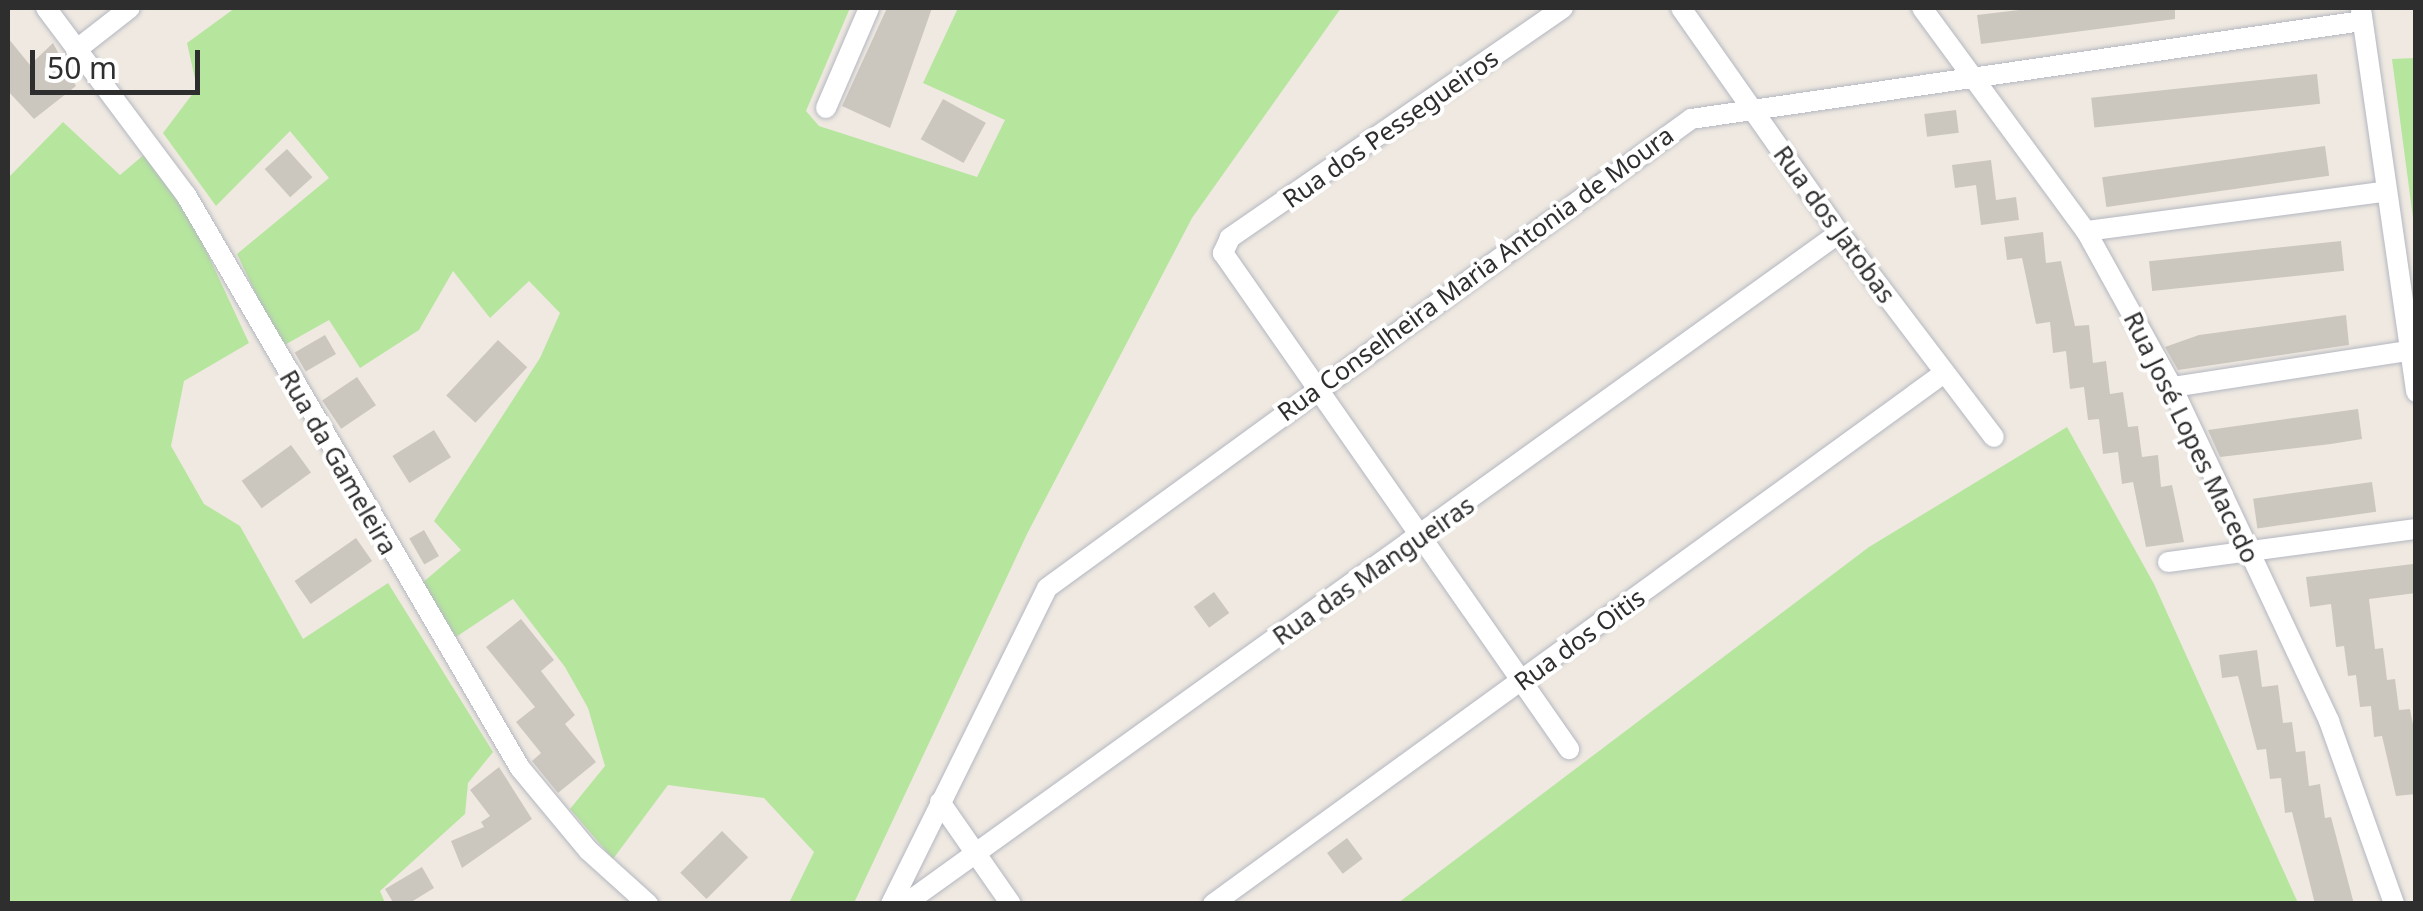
<!DOCTYPE html>
<html>
<head>
<meta charset="utf-8">
<style>
	body { margin:0 }
	#map { position:relative; width:2423px; height:911px; overflow:hidden; background:#efe9e1; font-family:"Noto Sans",sans-serif }
	div>[style] { position:absolute }
	.green>* { inset:0; background:#b6e59e }
	.building>* { inset:0; background:#cbc7bf; transform-origin:0 0 }
	.roads { filter:drop-shadow(0 0 2px #b4b7c1) drop-shadow(0 0 2px #b4b7c1) }
	.street>* { height:20px; margin:-10px; padding:0 10px; transform-origin:10px; border-radius:10px; background:#fff }
	span { translate:-50% -50%; white-space:nowrap; text-align:center; line-height:1.15; -webkit-text-stroke:8px #fff; paint-order:stroke }
	.street-label { font-size:25px; color:#2e2e2e }
	.frame { position:absolute; inset:0; border:10px solid #2e2e2e; pointer-events:none }
	.scale { position:absolute; left:30px; top:50px; width:170px; height:45px; box-sizing:border-box; border:5px solid #2e2e2e; border-top:0; padding-left:12px; font-size:30px; line-height:35px; white-space:nowrap; color:#2e2e2e; -webkit-text-stroke:8px #fff; paint-order:stroke }
</style>
</head>
<body>
<div id="map">
	<div class="green">
		<div style="clip-path:polygon(235px 8px,850px 8px,806px 111px,819px 126px,977px 177px,1005px 120px,923px 83px,958px 8px,1341px 8px,1192px 218px,1027px 534px,854px 903px,789px 903px,814px 852px,764px 798px,668px 785px,613px 859px,570px 809px,605px 766px,588px 708px,565px 667px,513px 599px,456px 637px,422px 583px,461px 550px,434px 521px,540px 358px,560px 313px,529px 281px,490px 318px,453px 271px,419px 330px,360px 368px,329px 320px,281px 347px,237px 254px,329px 178px,290px 131px,216px 206px,163px 133px,197px 88px,187px 43px)"></div>
		<div style="clip-path:polygon(2415px 58px,2416px 58px,2415px 233px,2392px 59px)"></div>
		<div style="clip-path:polygon(63px 122px,120px 175px,146px 153px,197px 231px,249px 343px,184px 381px,171px 446px,204px 504px,240px 526px,303px 639px,388px 583px,493px 752px,468px 783px,465px 814px,380px 891px,385px 903px,8px 904px,8px 178px)"></div>
		<div style="clip-path:polygon(2067px 427px,2154px 584px,2298px 903px,1398px 903px,1869px 547px)"></div>
	</div>
	<div class="building">
		<div style="clip-path:polygon(887px 8px,932px 8px,890px 128px,842px 106px)"></div>
		<div style="clip-path:polygon(2037px 8px,2175px 8px,2175px 19px,1981px 44px,1977px 15px)"></div>
		<div style="clip-path:polygon(8px 38px,30px 65px,53px 43px,76px 86px,34px 119px,8px 91px)"></div>
		<div style="left:2317px;top:74px;width:30px;height:227px;rotate:84deg"></div>
		<div style="left:943px;top:99px;width:49px;height:46px;rotate:29deg"></div>
		<div style="left:1956px;top:110px;width:23px;height:32px;rotate:83deg"></div>
		<div style="left:2325px;top:146px;width:30px;height:225px;rotate:82deg"></div>
		<div style="left:287px;top:149px;width:38px;height:30px;rotate:48deg"></div>
		<div style="clip-path:polygon(1991px 160px,1996px 200px,2016px 197px,2019px 220px,1981px 225px,1976px 185px,1955px 188px,1952px 165px)"></div>
		<div style="clip-path:polygon(2043px 232px,2046px 263px,2061px 261px,2075px 326px,2089px 325px,2093px 363px,2106px 361px,2110px 394px,2123px 392px,2128px 427px,2138px 426px,2142px 457px,2158px 455px,2161px 487px,2172px 485px,2184px 542px,2146px 547px,2133px 482px,2122px 484px,2118px 452px,2103px 454px,2099px 419px,2088px 420px,2084px 387px,2070px 389px,2066px 351px,2053px 353px,2050px 322px,2036px 324px,2022px 258px,2007px 260px,2004px 237px)"></div>
		<div style="left:2341px;top:241px;width:30px;height:193px;rotate:84deg"></div>
		<div style="clip-path:polygon(2346px 315px,2349px 345px,2178px 370px,2165px 347px,2199px 335px)"></div>
		<div style="left:325px;top:335px;width:22px;height:35px;rotate:60deg"></div>
		<div style="left:498px;top:340px;width:40px;height:76px;rotate:43deg"></div>
		<div style="left:357px;top:377px;width:34px;height:42px;rotate:56deg"></div>
		<div style="clip-path:polygon(2358px 409px,2362px 439px,2331px 444px,2220px 457px,2208px 430px)"></div>
		<div style="left:434px;top:430px;width:32px;height:49px;rotate:58deg"></div>
		<div style="left:291px;top:445px;width:34px;height:61px;rotate:54deg"></div>
		<div style="left:2372px;top:482px;width:30px;height:120px;rotate:82deg"></div>
		<div style="left:424px;top:530px;width:30px;height:17px;rotate:60deg"></div>
		<div style="left:356px;top:538px;width:28px;height:75px;rotate:55deg"></div>
		<div style="clip-path:polygon(2413px 564px,2416px 593px,2369px 599px,2375px 649px,2383px 648px,2387px 680px,2395px 679px,2399px 710px,2410px 709px,2416px 740px,2416px 794px,2396px 796px,2382px 736px,2374px 737px,2371px 706px,2360px 707px,2356px 675px,2348px 676px,2344px 646px,2336px 647px,2331px 604px,2310px 607px,2306px 577px)"></div>
		<div style="left:1214px;top:592px;width:26px;height:25px;rotate:54deg"></div>
		<div style="clip-path:polygon(521px 619px,554px 660px,541px 671px,575px 715px,565px 724px,596px 762px,558px 793px,532px 761px,541px 753px,516px 722px,535px 707px,486px 647px)"></div>
		<div style="clip-path:polygon(2257px 650px,2262px 687px,2278px 685px,2283px 723px,2292px 722px,2296px 752px,2305px 751px,2309px 786px,2320px 784px,2325px 818px,2331px 817px,2354px 904px,2315px 904px,2292px 812px,2285px 813px,2281px 778px,2270px 779px,2266px 749px,2257px 750px,2238px 676px,2222px 678px,2219px 655px)"></div>
		<div style="clip-path:polygon(499px 767px,532px 819px,462px 868px,451px 841px,484px 827px,481px 822px,490px 816px,470px 790px)"></div>
		<div style="left:722px;top:831px;width:37px;height:59px;rotate:45deg"></div>
		<div style="left:1347px;top:838px;width:26px;height:25px;rotate:53deg"></div>
		<div style="clip-path:polygon(422px 867px,434px 888px,408px 904px,394px 904px,385px 889px)"></div>
	</div>
	<div class="roads">
		<div class="street">
			<div style="left:46px;top:8px;width:234px;rotate:53.2deg"></div>
			<div style="left:186px;top:195px;width:663px;rotate:59.76deg"></div>
			<div style="left:520px;top:768px;width:107px;rotate:50.3deg"></div>
			<div style="left:588px;top:850px;width:81px;rotate:42deg"></div>
			<div style="left:1563px;top:8px;width:405px;rotate:145.4deg"></div>
			<div style="left:1230px;top:238px;width:17px;rotate:115deg"></div>
			<div style="left:1223px;top:253px;width:605px;rotate:55.1deg"></div>
			<div style="left:1681px;top:8px;width:275px;rotate:54.9deg"></div>
			<div style="left:1839px;top:233px;width:256px;rotate:52.8deg"></div>
			<div style="left:1922px;top:8px;width:277px;rotate:53.7deg"></div>
			<div style="left:2086px;top:231px;width:178px;rotate:61.1deg"></div>
			<div style="left:2172px;top:387px;width:369px;rotate:64.8deg"></div>
			<div style="left:2329px;top:721px;width:194px;rotate:70.4deg"></div>
			<div style="left:2361px;top:9px;width:387px;rotate:81.8deg"></div>
			<div style="left:76px;top:50px;width:68px;rotate:-37.9deg"></div>
			<div style="left:826px;top:108px;width:109px;rotate:-66.7deg"></div>
			<div style="left:2086px;top:231px;width:300px;rotate:-7.5deg"></div>
			<div style="left:2172px;top:387px;width:239px;rotate:-8.7deg"></div>
			<div style="left:2168px;top:562px;width:250px;rotate:-7.6deg"></div>
			<div style="left:940px;top:802px;width:124px;rotate:55.2deg"></div>
			<div style="left:891px;top:904px;width:352px;rotate:-63.7deg"></div>
			<div style="left:1047px;top:588px;width:797px;rotate:-36.06deg"></div>
			<div style="left:1691px;top:119px;width:678px;rotate:-8.31deg"></div>
			<div style="left:905px;top:904px;width:1150px;rotate:-35.69deg"></div>
			<div style="left:1213px;top:904px;width:904px;rotate:-35.99deg"></div>
		</div>
	</div>
	<div class="street-label">
		<span style="left:1390px;top:128px;rotate:-35deg">Rua dos Pessegueiros</span>
		<span style="left:1835px;top:224px;rotate:54deg">Rua dos Jatobas</span>
		<span style="left:1475px;top:273px;rotate:-36deg">Rua Conselheira Maria Antonia de Moura</span>
		<span style="left:2192px;top:437px;rotate:64deg">Rua José Lopes Macedo</span>
		<span style="left:339px;top:462px;rotate:60deg">Rua da Gameleira</span>
		<span style="left:1373px;top:570px;rotate:-35deg">Rua das Mangueiras</span>
		<span style="left:1579px;top:639px;rotate:-36deg">Rua dos Oitis</span>
	</div>
	<div class="frame"></div>
	<div class="scale">50 m</div>
</div>
</body>
</html>
